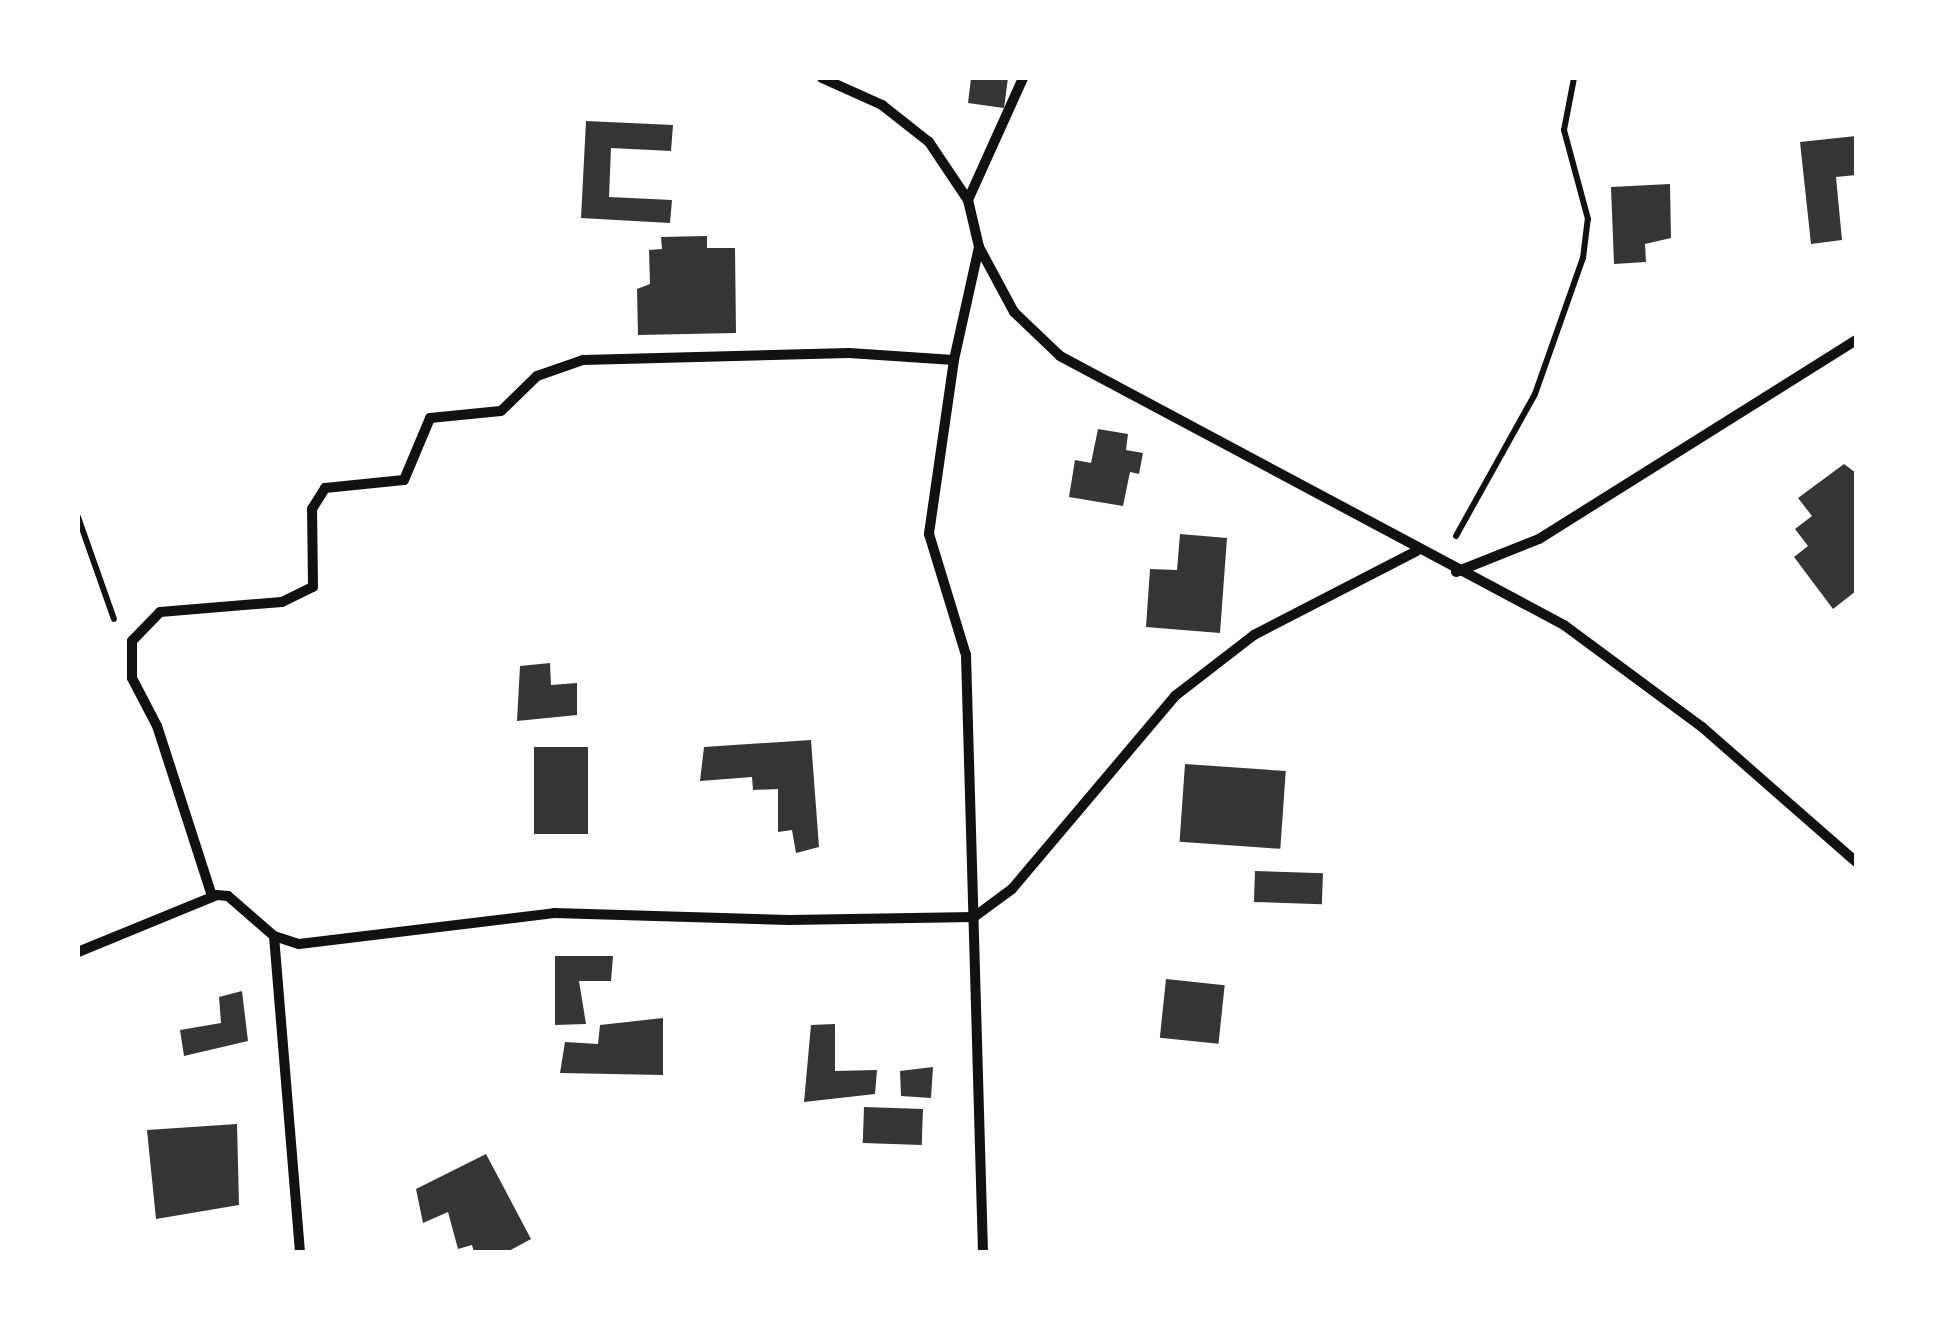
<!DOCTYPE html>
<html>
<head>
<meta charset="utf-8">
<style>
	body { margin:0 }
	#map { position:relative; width:1934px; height:1330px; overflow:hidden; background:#fff; font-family:Arial,sans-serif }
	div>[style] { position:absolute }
	.building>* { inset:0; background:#353535; transform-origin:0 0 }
	.path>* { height:6px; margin:-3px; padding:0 3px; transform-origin:3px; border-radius:3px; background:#111 }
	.minor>* { height:10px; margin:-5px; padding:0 5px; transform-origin:5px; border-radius:5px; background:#111 }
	span { translate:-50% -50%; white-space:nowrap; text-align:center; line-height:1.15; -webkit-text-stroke:8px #fff; paint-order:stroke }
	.frame { position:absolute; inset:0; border:80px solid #fff; pointer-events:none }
</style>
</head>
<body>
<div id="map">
	<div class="building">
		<div style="clip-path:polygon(971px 78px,1008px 78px,1004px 108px,968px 103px)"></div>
		<div style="clip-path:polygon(586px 121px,673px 125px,671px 151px,611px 148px,609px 197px,672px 200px,670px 223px,581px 218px)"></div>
		<div style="clip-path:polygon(1856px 136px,1856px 175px,1836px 177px,1842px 240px,1811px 244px,1800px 142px)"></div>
		<div style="clip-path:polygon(1670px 184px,1671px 238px,1645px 244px,1646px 262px,1614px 264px,1611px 187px)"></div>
		<div style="clip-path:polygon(707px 236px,707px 248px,735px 248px,736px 333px,638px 335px,637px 289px,650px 284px,649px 250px,662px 249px,661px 237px)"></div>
		<div style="clip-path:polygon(1098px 429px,1128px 434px,1126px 450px,1143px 453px,1139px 474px,1130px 472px,1123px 506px,1069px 497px,1075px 460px,1091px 463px)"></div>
		<div style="clip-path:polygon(1844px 464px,1856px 473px,1856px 591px,1833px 609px,1794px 557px,1808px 546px,1795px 529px,1812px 516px,1798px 498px)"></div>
		<div style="clip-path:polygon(1180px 534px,1227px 538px,1220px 633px,1146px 627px,1150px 569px,1177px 570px)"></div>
		<div style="clip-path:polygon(550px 663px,551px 685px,577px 683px,577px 715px,517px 721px,520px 666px)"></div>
		<div style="clip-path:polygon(811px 740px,819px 847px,796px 853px,792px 830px,778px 832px,778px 789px,753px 790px,752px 777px,700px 781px,704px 747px)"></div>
		<div style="left:534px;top:747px;width:54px;height:87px"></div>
		<div style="left:1185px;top:764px;width:101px;height:78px;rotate:4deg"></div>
		<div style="left:1255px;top:871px;width:68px;height:31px;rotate:2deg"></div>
		<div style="clip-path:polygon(555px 956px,613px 956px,611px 981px,579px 981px,586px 1024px,555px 1025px)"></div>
		<div style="left:1166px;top:979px;width:59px;height:59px;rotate:6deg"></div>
		<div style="clip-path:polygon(242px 991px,248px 1041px,184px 1056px,180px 1030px,221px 1023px,219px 997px)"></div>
		<div style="clip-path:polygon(663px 1018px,663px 1075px,560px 1073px,565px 1042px,598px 1044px,600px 1025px)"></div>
		<div style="clip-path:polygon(835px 1024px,835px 1071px,877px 1070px,875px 1094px,804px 1102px,811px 1025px)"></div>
		<div style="clip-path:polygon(933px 1067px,931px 1098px,901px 1096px,900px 1071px)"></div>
		<div style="left:864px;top:1107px;width:59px;height:36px;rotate:2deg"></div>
		<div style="clip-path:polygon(237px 1124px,239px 1205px,156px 1219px,147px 1130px)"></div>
		<div style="clip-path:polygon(486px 1154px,531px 1239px,507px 1252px,474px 1252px,472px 1245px,458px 1249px,448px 1212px,423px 1223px,416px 1189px)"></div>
	</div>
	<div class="path">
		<div style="left:78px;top:517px;width:108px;rotate:70.6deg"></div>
		<div style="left:1456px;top:536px;width:162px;rotate:-60.9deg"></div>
		<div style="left:1535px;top:394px;width:144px;rotate:-70.6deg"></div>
		<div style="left:1583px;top:258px;width:39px;rotate:-83deg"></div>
		<div style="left:1588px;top:219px;width:92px;rotate:-105.1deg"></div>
		<div style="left:1564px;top:130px;width:53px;rotate:-79.1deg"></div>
	</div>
	<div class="minor">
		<div style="left:822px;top:78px;width:66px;rotate:24.2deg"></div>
		<div style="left:882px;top:105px;width:60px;rotate:38.2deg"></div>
		<div style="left:929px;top:142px;width:70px;rotate:56.1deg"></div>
		<div style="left:968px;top:200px;width:48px;rotate:76.8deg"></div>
		<div style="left:979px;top:247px;width:74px;rotate:61.7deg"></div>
		<div style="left:1014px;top:312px;width:64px;rotate:43.7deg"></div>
		<div style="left:1060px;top:356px;width:571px;rotate:28.09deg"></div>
		<div style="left:1564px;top:625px;width:172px;rotate:36.5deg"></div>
		<div style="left:1702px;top:727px;width:205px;rotate:41.2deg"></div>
		<div style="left:968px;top:200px;width:134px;rotate:-65.7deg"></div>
		<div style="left:979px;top:247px;width:116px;rotate:102.5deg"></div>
		<div style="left:954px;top:360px;width:176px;rotate:98.2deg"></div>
		<div style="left:929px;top:534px;width:127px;rotate:73deg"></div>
		<div style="left:966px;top:655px;width:597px;rotate:88.37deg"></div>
		<div style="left:1456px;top:572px;width:89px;rotate:-21.7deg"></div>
		<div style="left:1539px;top:539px;width:374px;rotate:-32.1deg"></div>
		<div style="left:212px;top:896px;width:179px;rotate:-107.9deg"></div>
		<div style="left:157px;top:726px;width:54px;rotate:-117.5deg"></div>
		<div style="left:132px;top:678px;width:37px;rotate:-90deg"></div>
		<div style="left:132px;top:641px;width:40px;rotate:-46deg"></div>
		<div style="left:160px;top:612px;width:122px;rotate:-4.7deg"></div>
		<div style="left:282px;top:602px;width:34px;rotate:-26deg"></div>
		<div style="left:313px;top:587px;width:78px;rotate:-90.7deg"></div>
		<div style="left:312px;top:509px;width:25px;rotate:-58deg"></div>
		<div style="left:325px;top:488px;width:79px;rotate:-5.8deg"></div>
		<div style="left:404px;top:480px;width:67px;rotate:-67.2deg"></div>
		<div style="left:430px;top:418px;width:71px;rotate:-5.6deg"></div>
		<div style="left:501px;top:411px;width:50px;rotate:-44.2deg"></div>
		<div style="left:537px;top:376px;width:49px;rotate:-19.2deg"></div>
		<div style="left:583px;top:360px;width:266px;rotate:-1.5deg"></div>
		<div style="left:849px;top:353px;width:105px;rotate:3.8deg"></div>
		<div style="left:274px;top:936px;width:317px;rotate:85.3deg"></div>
		<div style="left:78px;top:952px;width:150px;rotate:-22.3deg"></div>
		<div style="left:217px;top:895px;width:11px;rotate:5deg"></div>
		<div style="left:228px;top:896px;width:61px;rotate:41deg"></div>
		<div style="left:274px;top:936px;width:26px;rotate:18deg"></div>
		<div style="left:299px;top:944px;width:257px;rotate:-6.9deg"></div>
		<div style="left:554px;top:913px;width:235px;rotate:1.7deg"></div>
		<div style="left:789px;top:920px;width:185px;rotate:-0.9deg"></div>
		<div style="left:974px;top:917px;width:47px;rotate:-36.4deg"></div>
		<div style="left:1012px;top:889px;width:253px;rotate:-49.8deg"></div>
		<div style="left:1175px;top:696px;width:100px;rotate:-37.7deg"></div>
		<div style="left:1254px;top:635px;width:183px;rotate:-27.3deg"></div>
	</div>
	<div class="frame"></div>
</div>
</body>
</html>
